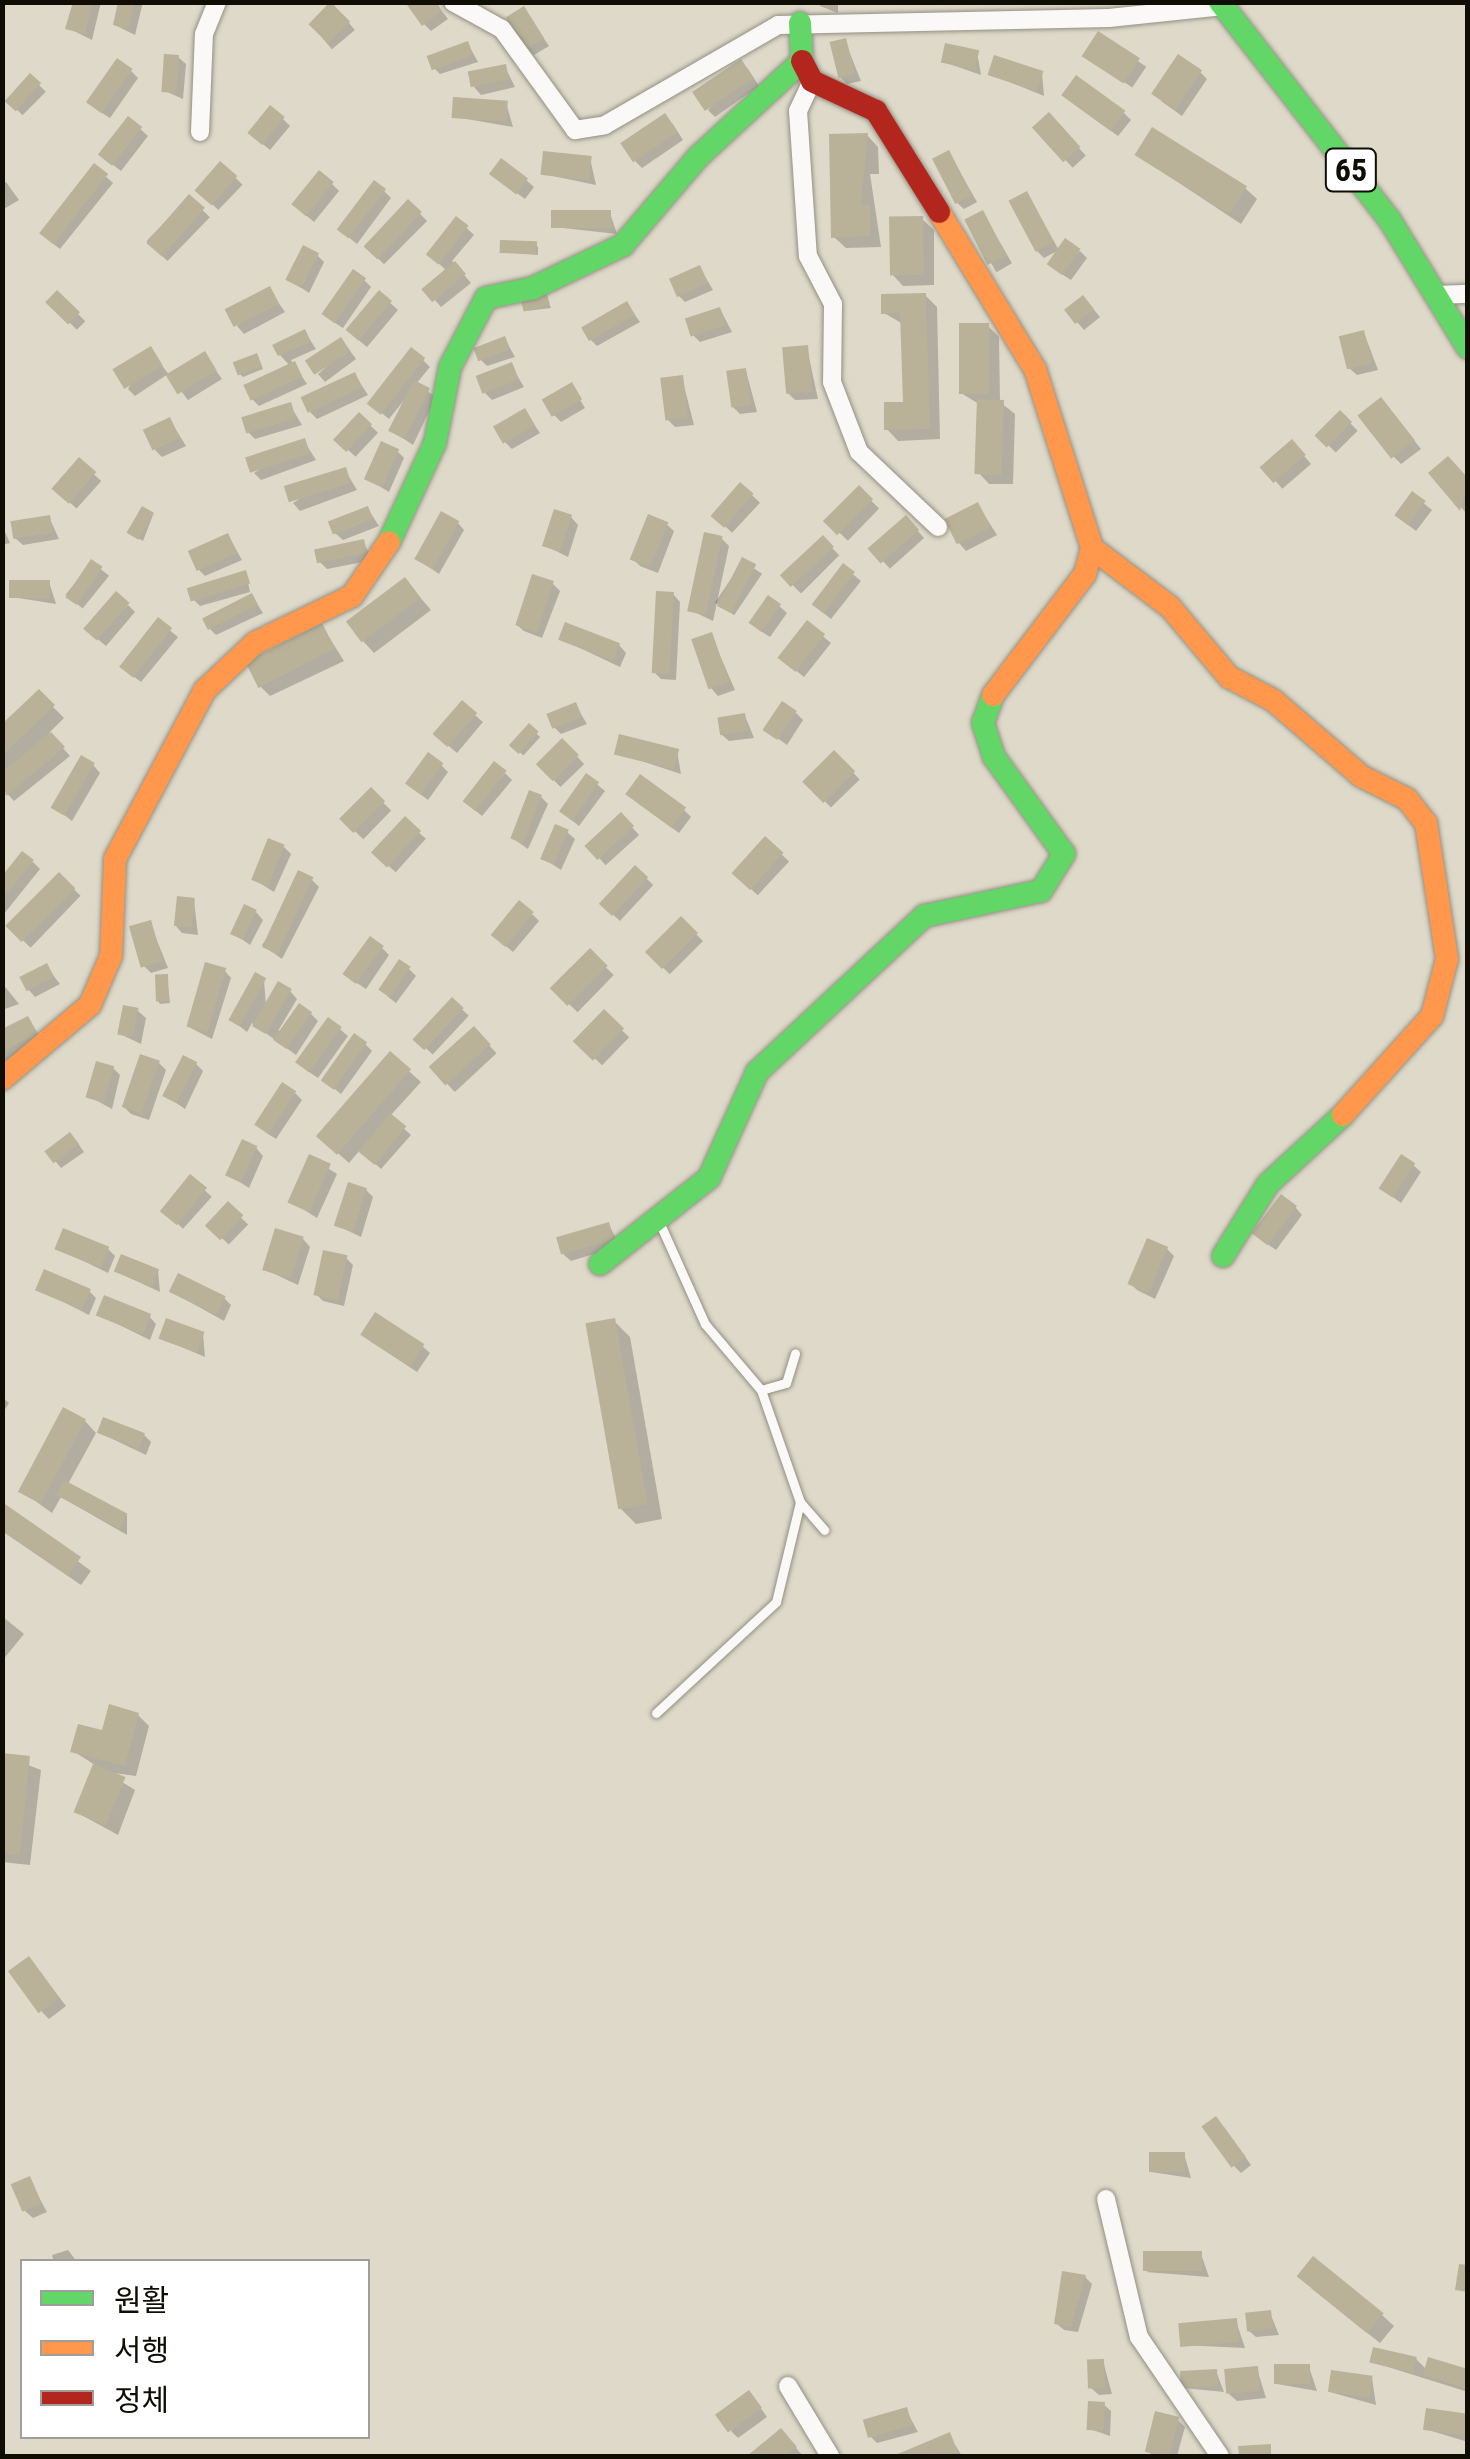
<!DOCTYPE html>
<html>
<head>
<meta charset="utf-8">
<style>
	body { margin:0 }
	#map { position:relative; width:1470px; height:2459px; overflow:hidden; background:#ded9c8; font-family:"Roboto Condensed","Noto Sans KR",sans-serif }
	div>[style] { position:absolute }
	.shadow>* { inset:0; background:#0003; transform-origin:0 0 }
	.building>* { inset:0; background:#b9b298; transform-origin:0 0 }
	.roads { filter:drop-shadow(0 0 2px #939083) drop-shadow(0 0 2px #939083) }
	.lane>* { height:9px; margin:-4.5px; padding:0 4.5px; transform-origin:4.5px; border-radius:4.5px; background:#faf9f7 }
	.street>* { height:18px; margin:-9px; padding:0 9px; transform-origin:9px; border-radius:9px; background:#faf9f7 }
	.fast>* { height:22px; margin:-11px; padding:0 11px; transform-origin:11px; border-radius:11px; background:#63d668 }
	.slow>* { height:22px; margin:-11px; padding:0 11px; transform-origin:11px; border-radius:11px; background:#ff974d }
	.jam>* { height:22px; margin:-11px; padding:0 11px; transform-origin:11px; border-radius:11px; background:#b3261e }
	span { translate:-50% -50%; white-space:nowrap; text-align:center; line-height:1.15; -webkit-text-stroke:9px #fff; paint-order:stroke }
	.shield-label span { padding:2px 8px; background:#fff; border:2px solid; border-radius:8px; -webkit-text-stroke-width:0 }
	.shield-label { font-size:32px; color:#100d04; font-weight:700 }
	.frame { position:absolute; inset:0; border:5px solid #100d04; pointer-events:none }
	.legend { position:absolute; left:20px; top:2259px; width:350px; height:180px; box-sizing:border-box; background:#fff; border:2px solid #9f9e9b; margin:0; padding:12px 18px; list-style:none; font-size:30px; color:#100d04 }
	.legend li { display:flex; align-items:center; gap:20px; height:50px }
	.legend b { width:50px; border:2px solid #9f9e9b }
</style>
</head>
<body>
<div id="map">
	<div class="shadow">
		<div style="clip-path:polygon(75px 2px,101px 2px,92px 40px,68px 28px)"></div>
		<div style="clip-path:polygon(121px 2px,143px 2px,135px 35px,115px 25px)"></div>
		<div style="clip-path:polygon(435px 2px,448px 19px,431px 31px,424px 24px)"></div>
		<div style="clip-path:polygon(838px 2px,838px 13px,820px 6px,820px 2px)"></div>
		<div style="left:333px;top:4px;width:34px;height:30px;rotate:50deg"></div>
		<div style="clip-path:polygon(524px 9px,549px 46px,534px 55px,527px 48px)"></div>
		<div style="left:1099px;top:35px;width:57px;height:25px;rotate:34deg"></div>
		<div style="clip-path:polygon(845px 41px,861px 81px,847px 84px,840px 77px)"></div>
		<div style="clip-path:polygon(468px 44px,478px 62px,440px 74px,433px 67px)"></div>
		<div style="clip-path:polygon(977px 52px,981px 75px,944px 62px)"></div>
		<div style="clip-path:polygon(178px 57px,186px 64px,183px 99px,165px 91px)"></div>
		<div style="clip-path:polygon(505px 67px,515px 87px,481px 95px,474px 87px)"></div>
		<div style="clip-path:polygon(748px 69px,759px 86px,715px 117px,708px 110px)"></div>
		<div style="clip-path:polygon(131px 71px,138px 78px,110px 118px,96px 109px)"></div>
		<div style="clip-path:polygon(1200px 72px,1207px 79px,1182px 116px,1161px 101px)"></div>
		<div style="clip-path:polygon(1042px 73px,1044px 96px,990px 74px)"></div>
		<div style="left:31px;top:77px;width:21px;height:33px;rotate:45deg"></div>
		<div style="clip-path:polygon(1071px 102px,1124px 113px,1131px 120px,1118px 136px)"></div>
		<div style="clip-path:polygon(506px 103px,513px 127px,455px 117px)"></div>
		<div style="left:1049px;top:116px;width:54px;height:18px;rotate:47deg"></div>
		<div style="clip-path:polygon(129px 119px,148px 136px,121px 171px,108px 161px)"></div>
		<div style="clip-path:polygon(283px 119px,290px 126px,270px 150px,258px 140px)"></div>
		<div style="clip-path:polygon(672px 123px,683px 140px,642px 168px,635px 161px)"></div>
		<div style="clip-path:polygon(867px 135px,878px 147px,879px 174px,870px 174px,881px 247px,846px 248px,834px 237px)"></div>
		<div style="clip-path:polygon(949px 153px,977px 202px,964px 209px,956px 202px)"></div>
		<div style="clip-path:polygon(1137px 155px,1245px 188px,1257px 199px,1241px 224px)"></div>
		<div style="clip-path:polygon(590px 158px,596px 185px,543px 174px)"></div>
		<div style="left:221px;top:164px;width:30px;height:35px;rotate:44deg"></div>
		<div style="clip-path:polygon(94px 166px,113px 183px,60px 249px,47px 239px)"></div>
		<div style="clip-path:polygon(526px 180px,534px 187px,525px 199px,500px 181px)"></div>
		<div style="clip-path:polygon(6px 182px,19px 200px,2px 210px,2px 184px)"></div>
		<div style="clip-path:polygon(332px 184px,339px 191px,314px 222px,301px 211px)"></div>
		<div style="clip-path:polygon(384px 191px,391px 198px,357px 244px,347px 236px)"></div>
		<div style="clip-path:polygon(1026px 194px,1059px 250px,1044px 258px,1037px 251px)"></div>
		<div style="left:189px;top:197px;width:29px;height:61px;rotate:44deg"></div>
		<div style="left:408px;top:202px;width:27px;height:61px;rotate:45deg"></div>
		<div style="clip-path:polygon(610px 213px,617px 234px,554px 227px)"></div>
		<div style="left:983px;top:213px;width:58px;height:18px;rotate:60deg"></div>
		<div style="clip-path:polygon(457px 219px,474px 235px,452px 261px,471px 283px,441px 307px,425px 289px,447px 271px,435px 260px)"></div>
		<div style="clip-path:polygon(922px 219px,934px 230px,934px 285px,903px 286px,892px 274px)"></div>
		<div style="clip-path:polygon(538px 247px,538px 255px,502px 252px,535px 244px)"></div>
		<div style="clip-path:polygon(1080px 251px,1087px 258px,1071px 280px,1057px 271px)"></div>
		<div style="clip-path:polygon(317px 255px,324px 262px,309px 293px,288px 279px)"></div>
		<div style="clip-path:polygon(700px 268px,713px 290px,685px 302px,678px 295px)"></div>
		<div style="clip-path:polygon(364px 280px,371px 287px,343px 328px,332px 321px)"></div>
		<div style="clip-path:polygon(269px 289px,285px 312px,244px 334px,237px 326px)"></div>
		<div style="left:57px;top:293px;width:40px;height:12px;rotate:45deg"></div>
		<div style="clip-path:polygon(379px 293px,398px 310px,367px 347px,355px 337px)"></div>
		<div style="clip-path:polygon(925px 295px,937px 307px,940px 439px,898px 441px,887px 429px,905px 404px,903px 324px,884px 313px)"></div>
		<div style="clip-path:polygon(546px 297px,551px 308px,526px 311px)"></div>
		<div style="clip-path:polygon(627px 304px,640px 322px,597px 346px,590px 339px)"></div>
		<div style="clip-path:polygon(1090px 305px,1100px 317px,1084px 330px,1077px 322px)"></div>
		<div style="clip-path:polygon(720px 309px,732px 332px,700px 342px,693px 335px)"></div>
		<div style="clip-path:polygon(988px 326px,999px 337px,1000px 402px,1015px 414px,1013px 484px,989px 484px,978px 472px,979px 404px,961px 393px)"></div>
		<div style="clip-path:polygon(305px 332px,316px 349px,291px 360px,307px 384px,259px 406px,252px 399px,290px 366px,280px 355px)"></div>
		<div style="clip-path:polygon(1364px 333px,1378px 370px,1357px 375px,1349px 368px)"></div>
		<div style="clip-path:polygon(505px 339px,515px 357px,487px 366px,480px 359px)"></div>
		<div style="clip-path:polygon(348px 348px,356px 359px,325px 382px,318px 374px)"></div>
		<div style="clip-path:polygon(807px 348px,818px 399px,795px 400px,788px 393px)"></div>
		<div style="clip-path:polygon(150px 350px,170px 376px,204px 354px,222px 379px,188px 400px,168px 374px,135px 396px,128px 389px)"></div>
		<div style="clip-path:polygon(257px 356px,263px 369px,243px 377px,240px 374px)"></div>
		<div style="clip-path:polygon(423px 360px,430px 367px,416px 384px,436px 397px,413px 445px,392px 431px,405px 399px,389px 419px,378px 410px)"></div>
		<div style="clip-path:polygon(511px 365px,524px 387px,492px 400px,485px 393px)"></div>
		<div style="clip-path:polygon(746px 371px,757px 412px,740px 414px,733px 407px)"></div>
		<div style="clip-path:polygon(355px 375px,368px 395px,317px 419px,310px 412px)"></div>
		<div style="clip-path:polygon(682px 378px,694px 425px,675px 427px,668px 420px)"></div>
		<div style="clip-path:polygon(574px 390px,585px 408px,561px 422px,554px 415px)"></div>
		<div style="clip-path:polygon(290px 405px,302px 425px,255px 439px,248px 432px)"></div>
		<div style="clip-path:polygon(1388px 408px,1421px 449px,1401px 464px,1394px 457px)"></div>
		<div style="clip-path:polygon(525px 411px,540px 433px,512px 449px,505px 442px)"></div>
		<div style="left:1340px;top:413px;width:25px;height:31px;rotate:45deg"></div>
		<div style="left:359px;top:415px;width:26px;height:33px;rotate:43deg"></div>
		<div style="clip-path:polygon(170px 420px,186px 446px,162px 457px,155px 450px)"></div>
		<div style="clip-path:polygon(304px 441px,316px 460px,261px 480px,254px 473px)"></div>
		<div style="left:1292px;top:442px;width:29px;height:38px;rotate:49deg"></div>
		<div style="clip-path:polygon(397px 451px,404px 458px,389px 492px,366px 478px)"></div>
		<div style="left:79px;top:461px;width:30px;height:37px;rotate:42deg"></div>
		<div style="clip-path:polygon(1455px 466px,1468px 481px,1468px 515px,1431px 474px)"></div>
		<div style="clip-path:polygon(345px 470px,357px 490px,300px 511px,293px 503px)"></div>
		<div style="left:741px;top:485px;width:26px;height:41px;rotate:43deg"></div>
		<div style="left:859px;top:489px;width:28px;height:45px;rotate:44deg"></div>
		<div style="clip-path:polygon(1412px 494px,1432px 510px,1416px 531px,1404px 522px)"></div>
		<div style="clip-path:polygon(978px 505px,997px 535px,966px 551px,959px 543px)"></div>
		<div style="clip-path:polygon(368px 509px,379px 526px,343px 540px,335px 533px)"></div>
		<div style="clip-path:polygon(153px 515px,143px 541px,133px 535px)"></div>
		<div style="clip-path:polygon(49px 517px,59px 539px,23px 545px,15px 538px)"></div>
		<div style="clip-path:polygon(571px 517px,578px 525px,568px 557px,546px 546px)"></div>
		<div style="left:906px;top:518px;width:27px;height:46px;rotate:48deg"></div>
		<div style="clip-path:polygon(457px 522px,464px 530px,439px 574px,417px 559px)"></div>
		<div style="clip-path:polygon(666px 524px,674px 531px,658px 573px,640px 566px,633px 559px)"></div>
		<div style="clip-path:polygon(2px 525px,10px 543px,2px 545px)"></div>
		<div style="clip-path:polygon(228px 535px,242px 560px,205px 576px,198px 569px)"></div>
		<div style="clip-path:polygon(722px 539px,729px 546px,713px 621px,690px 610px)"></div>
		<div style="left:823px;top:539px;width:23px;height:54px;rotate:45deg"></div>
		<div style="clip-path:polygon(363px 542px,373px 560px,327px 569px,320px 562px)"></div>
		<div style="left:743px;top:561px;width:23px;height:50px;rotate:34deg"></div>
		<div style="left:92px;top:562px;width:22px;height:42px;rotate:39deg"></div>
		<div style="clip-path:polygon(843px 566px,861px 581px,831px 619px,821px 611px)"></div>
		<div style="clip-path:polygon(246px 573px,250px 592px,200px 606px,193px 599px)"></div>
		<div style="clip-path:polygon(405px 580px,431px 610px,374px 653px,363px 641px)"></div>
		<div style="clip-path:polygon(49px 582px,56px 604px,12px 597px)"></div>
		<div style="clip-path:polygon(552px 583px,560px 591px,542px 638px,524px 631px,516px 624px)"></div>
		<div style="clip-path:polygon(673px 594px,680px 602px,676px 680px,661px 679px,654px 672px)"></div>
		<div style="clip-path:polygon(252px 596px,263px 613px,216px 635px,209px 628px)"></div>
		<div style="clip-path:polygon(128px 605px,135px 612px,106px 646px,94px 636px)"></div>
		<div style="clip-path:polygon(779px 606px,787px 613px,770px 637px,759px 630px)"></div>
		<div style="clip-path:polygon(158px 621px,178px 637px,141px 682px,129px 673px)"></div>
		<div style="clip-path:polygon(808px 624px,831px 643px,804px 677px,788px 664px)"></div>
		<div style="clip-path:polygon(322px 626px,344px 661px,270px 696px,259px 685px)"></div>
		<div style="clip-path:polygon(711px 635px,735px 690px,718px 696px,711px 688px)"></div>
		<div style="clip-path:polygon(561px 639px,619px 645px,626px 653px,620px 667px)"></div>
		<div style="clip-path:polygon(39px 693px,64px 718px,49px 733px,70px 756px,14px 801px,2px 788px,2px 728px)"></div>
		<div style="clip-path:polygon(462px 704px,483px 722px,457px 753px,443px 741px)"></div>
		<div style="clip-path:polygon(575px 704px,587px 724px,561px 734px,554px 727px)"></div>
		<div style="clip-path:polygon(796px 713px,803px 720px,787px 745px,766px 730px)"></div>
		<div style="clip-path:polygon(745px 716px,754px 738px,729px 741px,721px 734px)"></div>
		<div style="left:529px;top:727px;width:15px;height:25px;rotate:42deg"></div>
		<div style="left:562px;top:741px;width:32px;height:33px;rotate:46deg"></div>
		<div style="clip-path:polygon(677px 751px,681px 774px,617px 753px)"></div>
		<div style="left:834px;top:753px;width:37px;height:40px;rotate:46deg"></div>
		<div style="clip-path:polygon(93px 765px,100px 773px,72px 821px,54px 807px)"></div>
		<div style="clip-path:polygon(441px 765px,448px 772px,428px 800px,415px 790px)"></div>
		<div style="clip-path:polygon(505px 773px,512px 780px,482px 816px,472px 808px)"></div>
		<div style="clip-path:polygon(587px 776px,605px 791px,579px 826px,569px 818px)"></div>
		<div style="left:371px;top:791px;width:28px;height:40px;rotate:44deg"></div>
		<div style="clip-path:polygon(541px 797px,548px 804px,528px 849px,511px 837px)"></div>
		<div style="clip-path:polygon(635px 801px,684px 810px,691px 817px,679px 833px)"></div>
		<div style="left:621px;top:815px;width:27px;height:45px;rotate:48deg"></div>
		<div style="left:405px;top:820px;width:28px;height:45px;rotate:42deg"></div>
		<div style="clip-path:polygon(567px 832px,575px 839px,561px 870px,543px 858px)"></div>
		<div style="left:765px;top:839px;width:33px;height:46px;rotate:43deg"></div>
		<div style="clip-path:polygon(284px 847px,291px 854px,274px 892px,253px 879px)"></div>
		<div style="clip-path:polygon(33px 862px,40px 869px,3px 915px,2px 880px)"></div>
		<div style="left:635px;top:868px;width:25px;height:49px;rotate:43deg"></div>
		<div style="left:59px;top:875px;width:30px;height:72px;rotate:44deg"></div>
		<div style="clip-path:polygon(311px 879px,319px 887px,282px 959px,262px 945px)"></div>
		<div style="clip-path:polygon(194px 901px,198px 935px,182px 933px,175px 925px)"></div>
		<div style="clip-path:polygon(256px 912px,263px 920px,250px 945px,233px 933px)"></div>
		<div style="clip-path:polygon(532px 914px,539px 921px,513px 952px,500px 941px)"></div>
		<div style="left:681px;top:919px;width:31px;height:47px;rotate:45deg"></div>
		<div style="clip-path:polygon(150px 923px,168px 968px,151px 973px,144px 966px)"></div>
		<div style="clip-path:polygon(382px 948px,389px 955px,366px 989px,354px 981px)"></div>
		<div style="left:590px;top:952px;width:33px;height:52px;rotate:44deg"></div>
		<div style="clip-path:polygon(46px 966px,60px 984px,35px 997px,28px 989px)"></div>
		<div style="clip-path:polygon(409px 969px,416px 976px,396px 1003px,387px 996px)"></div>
		<div style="clip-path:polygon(224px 970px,231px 978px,212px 1039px,187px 1026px)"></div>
		<div style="clip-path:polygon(167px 977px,170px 1003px,160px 1004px,158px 1001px)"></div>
		<div style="clip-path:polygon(264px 980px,266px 1006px,290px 991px,297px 999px,278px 1031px,311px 1014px,318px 1021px,296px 1055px,252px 1023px,247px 1032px,232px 1020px)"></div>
		<div style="clip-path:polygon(2px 983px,19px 1004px,2px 1010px)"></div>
		<div style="left:452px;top:1000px;width:23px;height:53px;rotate:43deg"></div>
		<div style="clip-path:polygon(138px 1011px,146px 1018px,141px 1044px,120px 1034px)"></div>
		<div style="left:604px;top:1013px;width:35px;height:39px;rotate:44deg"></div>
		<div style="clip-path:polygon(28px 1019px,43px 1042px,2px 1062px,2px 1031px)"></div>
		<div style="clip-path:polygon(329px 1020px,348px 1036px,318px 1078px,306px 1070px)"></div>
		<div style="left:474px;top:1029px;width:33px;height:57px;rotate:47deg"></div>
		<div style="clip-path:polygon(365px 1044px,372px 1051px,341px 1094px,331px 1086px)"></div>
		<div style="clip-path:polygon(390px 1054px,421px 1082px,390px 1116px,411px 1135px,381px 1169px,360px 1150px,349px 1163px,330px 1146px)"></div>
		<div style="clip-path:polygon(159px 1063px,166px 1070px,149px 1120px,131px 1114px,124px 1107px)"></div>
		<div style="clip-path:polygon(196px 1064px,203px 1071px,185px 1109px,166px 1096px)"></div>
		<div style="clip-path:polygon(113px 1068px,120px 1075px,112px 1109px,90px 1097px)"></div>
		<div style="clip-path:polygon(295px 1093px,302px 1100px,276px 1139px,265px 1132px)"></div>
		<div style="clip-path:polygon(77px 1142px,84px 1152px,61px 1168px,47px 1151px)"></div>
		<div style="clip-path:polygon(256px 1148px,263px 1156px,249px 1188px,229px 1175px)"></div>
		<div style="clip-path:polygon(310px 1157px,337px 1174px,317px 1218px,290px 1201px)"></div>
		<div style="clip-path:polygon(1413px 1165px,1421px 1172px,1401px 1203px,1382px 1189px)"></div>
		<div style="left:191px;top:1178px;width:28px;height:43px;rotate:42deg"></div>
		<div style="clip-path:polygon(366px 1190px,373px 1197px,361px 1237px,338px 1226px)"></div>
		<div style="left:228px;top:1205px;width:28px;height:28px;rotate:44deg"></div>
		<div style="clip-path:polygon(1295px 1207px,1302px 1215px,1276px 1250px,1262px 1240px)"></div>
		<div style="clip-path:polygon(609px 1225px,620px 1246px,571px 1261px,563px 1254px)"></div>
		<div style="clip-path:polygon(303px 1239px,310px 1247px,298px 1285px,264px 1269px)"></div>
		<div style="clip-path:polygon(57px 1248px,108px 1249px,115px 1256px,108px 1273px)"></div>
		<div style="clip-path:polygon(1167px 1249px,1174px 1256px,1155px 1299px,1137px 1290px,1130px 1283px)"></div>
		<div style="clip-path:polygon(346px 1258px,353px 1265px,344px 1306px,323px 1301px,316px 1294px)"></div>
		<div style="clip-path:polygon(158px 1271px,160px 1292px,117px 1272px)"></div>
		<div style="clip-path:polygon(38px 1289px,89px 1291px,96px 1298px,89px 1315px)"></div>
		<div style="clip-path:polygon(172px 1292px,224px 1298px,231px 1305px,224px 1321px)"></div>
		<div style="clip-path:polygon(99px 1315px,149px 1316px,156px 1324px,150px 1340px)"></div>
		<div style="clip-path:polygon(614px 1321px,630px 1337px,662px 1519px,636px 1524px,620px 1508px)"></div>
		<div style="clip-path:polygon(203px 1334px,205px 1357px,161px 1338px)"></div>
		<div style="clip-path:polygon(370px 1341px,422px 1346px,430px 1353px,417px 1372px)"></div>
		<div style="clip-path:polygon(2px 1397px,9px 1403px,2px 1414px)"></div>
		<div style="clip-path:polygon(85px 1421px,96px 1433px,68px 1484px,127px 1516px,127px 1535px,61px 1497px,52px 1513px,20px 1490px)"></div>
		<div style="clip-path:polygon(100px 1433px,144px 1435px,151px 1442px,146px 1455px)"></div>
		<div style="clip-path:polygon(2px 1505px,91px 1571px,81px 1585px,2px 1531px)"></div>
		<div style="clip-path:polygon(3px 1617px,24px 1634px,2px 1661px,2px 1618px)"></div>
		<div style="clip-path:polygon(138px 1715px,149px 1726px,136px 1776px,106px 1772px,135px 1790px,118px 1835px,76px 1812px,95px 1765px,73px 1751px)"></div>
		<div style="clip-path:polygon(2px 1755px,41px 1770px,30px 1865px,2px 1862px)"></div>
		<div style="clip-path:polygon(36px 1967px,66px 2006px,49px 2019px,42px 2012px)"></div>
		<div style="clip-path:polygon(1223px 2126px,1251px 2165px,1241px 2173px,1234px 2166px)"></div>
		<div style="clip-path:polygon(1184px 2154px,1191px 2178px,1151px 2172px)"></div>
		<div style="clip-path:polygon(29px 2179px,47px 2212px,33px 2218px,25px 2211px)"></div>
		<div style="clip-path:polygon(68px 2250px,77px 2262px,54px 2262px,52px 2255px)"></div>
		<div style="clip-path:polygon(1201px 2254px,1209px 2277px,1146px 2272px)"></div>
		<div style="clip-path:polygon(1085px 2277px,1092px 2284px,1078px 2332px,1064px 2330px,1056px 2323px)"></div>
		<div style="clip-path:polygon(1311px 2288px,1382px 2315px,1394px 2326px,1380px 2343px)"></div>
		<div style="clip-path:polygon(1270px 2313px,1279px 2335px,1256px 2337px,1248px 2330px)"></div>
		<div style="clip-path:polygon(1236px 2321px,1245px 2348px,1182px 2345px)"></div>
		<div style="clip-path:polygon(1416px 2359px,1427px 2370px,1468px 2372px,1468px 2392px,1372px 2362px)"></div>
		<div style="clip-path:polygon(1103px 2361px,1112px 2394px,1099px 2395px,1091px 2388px)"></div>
		<div style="clip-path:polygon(1309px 2367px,1317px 2391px,1277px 2384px)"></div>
		<div style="clip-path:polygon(1257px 2369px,1266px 2398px,1237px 2401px,1229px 2394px)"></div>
		<div style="clip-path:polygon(1216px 2371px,1224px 2392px,1183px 2388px)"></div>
		<div style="clip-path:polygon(1372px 2378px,1376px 2405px,1330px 2392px)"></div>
		<div style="clip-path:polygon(755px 2400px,767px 2417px,738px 2438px,731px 2431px)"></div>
		<div style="clip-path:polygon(1103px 2404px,1111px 2411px,1110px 2436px,1090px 2429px)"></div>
		<div style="clip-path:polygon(906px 2410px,918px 2432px,877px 2443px,870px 2436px)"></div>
		<div style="clip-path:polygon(1467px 2417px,1468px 2442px,1425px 2429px)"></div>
		<div style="clip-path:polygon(1177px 2419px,1185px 2427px,1177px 2456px,1153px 2456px,1148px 2451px)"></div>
		<div style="clip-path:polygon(781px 2431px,803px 2456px,750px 2456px)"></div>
		<div style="clip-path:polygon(949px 2435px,962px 2456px,900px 2456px)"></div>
	</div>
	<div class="building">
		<div style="clip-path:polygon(73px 2px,93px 2px,85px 34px,65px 29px)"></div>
		<div style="clip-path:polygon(118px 2px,135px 2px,128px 29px,113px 25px)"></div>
		<div style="left:330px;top:2px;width:28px;height:31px;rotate:44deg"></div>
		<div style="clip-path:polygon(405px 2px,436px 2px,442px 11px,422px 26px)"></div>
		<div style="left:524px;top:6px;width:38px;height:22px;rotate:58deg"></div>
		<div style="left:1098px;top:31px;width:50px;height:30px;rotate:33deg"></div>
		<div style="left:846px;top:38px;width:37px;height:17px;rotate:76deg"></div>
		<div style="left:468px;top:41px;width:15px;height:44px;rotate:70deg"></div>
		<div style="left:945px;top:43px;width:35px;height:20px;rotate:12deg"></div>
		<div style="left:164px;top:54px;width:15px;height:38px;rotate:4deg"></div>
		<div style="left:1178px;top:54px;width:29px;height:48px;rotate:34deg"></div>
		<div style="left:994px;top:55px;width:52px;height:21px;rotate:18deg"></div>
		<div style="left:117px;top:58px;width:19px;height:54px;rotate:35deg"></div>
		<div style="left:741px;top:59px;width:23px;height:59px;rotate:56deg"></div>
		<div style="left:506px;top:64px;width:16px;height:39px;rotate:79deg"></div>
		<div style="left:30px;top:73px;width:15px;height:38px;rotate:42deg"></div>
		<div style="left:1076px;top:75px;width:61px;height:25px;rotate:36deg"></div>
		<div style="left:453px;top:97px;width:55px;height:21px;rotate:4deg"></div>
		<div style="left:270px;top:105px;width:19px;height:36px;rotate:39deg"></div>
		<div style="left:1049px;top:112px;width:47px;height:23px;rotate:48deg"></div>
		<div style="left:665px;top:113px;width:23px;height:54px;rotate:56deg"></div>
		<div style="left:128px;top:116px;width:18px;height:49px;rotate:38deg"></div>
		<div style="left:1152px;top:127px;width:112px;height:33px;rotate:32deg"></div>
		<div style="clip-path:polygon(868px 133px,861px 205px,870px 205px,870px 236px,831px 238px,829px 134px)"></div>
		<div style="left:949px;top:150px;width:51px;height:19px;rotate:63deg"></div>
		<div style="left:543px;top:151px;width:49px;height:24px;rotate:6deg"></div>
		<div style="left:501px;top:158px;width:34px;height:20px;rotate:37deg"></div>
		<div style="left:220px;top:161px;width:23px;height:39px;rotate:41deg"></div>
		<div style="left:94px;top:163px;width:18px;height:89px;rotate:38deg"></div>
		<div style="left:319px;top:170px;width:19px;height:44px;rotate:39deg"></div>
		<div style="left:374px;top:180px;width:15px;height:62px;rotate:37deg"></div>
		<div style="left:1027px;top:191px;width:58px;height:21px;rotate:62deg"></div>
		<div style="left:189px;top:194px;width:21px;height:65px;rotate:41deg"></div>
		<div style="left:408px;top:199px;width:19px;height:65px;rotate:43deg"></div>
		<div style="left:551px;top:210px;width:60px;height:18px"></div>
		<div style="left:983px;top:210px;width:51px;height:21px;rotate:63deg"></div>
		<div style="left:456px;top:216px;width:16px;height:49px;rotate:38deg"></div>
		<div style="left:923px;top:216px;width:59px;height:34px;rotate:89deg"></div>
		<div style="left:1065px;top:238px;width:19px;height:32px;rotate:35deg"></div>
		<div style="left:500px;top:240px;width:37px;height:13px;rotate:2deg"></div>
		<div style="left:303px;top:245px;width:18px;height:39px;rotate:27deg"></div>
		<div style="left:455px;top:261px;width:17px;height:44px;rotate:50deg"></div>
		<div style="left:700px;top:265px;width:20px;height:34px;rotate:66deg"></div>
		<div style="left:353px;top:269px;width:16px;height:55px;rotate:35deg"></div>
		<div style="left:270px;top:286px;width:20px;height:51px;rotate:63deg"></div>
		<div style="left:57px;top:290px;width:32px;height:17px;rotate:44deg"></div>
		<div style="left:379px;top:290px;width:17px;height:52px;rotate:40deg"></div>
		<div style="clip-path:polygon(926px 293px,930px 429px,884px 430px,884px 402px,903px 402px,900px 313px,881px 314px,881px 294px)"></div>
		<div style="left:547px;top:294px;width:11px;height:27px;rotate:75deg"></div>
		<div style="left:1083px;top:295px;width:18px;height:24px;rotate:52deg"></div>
		<div style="left:627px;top:301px;width:16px;height:53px;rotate:60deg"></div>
		<div style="left:720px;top:307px;width:19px;height:37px;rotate:72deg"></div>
		<div style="left:959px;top:323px;width:30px;height:71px"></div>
		<div style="clip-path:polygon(305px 329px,311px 342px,278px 356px,272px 345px)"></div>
		<div style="left:1364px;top:330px;width:34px;height:26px;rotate:76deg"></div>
		<div style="left:505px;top:336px;width:14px;height:34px;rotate:69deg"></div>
		<div style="left:341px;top:337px;width:17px;height:43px;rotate:57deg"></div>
		<div style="left:808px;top:345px;width:47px;height:26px;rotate:85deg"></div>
		<div style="left:151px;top:346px;width:23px;height:45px;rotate:59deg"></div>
		<div style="left:411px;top:347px;width:18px;height:72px;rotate:38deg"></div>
		<div style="left:205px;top:351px;width:23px;height:46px;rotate:59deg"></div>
		<div style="left:257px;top:353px;width:14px;height:26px;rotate:69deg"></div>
		<div style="left:295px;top:361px;width:17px;height:57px;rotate:65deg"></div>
		<div style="left:512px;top:362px;width:19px;height:39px;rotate:69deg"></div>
		<div style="left:746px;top:368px;width:37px;height:20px;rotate:82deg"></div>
		<div style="left:355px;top:372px;width:17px;height:60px;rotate:65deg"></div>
		<div style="left:683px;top:375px;width:43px;height:23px;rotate:83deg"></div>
		<div style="left:414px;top:380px;width:18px;height:57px;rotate:27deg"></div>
		<div style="left:572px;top:382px;width:20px;height:35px;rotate:60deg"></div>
		<div style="left:1381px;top:397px;width:55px;height:30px;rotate:52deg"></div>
		<div style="left:977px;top:399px;width:27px;height:75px;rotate:2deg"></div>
		<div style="left:291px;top:402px;width:17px;height:52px;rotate:73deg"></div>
		<div style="left:525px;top:408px;width:20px;height:37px;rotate:60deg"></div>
		<div style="left:1340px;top:410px;width:17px;height:36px;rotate:45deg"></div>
		<div style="left:359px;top:412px;width:18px;height:38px;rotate:43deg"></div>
		<div style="left:170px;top:417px;width:23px;height:30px;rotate:65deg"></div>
		<div style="left:305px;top:438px;width:16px;height:63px;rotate:72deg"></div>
		<div style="left:1292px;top:439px;width:21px;height:43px;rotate:49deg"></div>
		<div style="left:381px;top:441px;width:20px;height:42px;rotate:24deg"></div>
		<div style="clip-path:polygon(1448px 456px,1468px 478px,1460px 511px,1428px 473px)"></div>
		<div style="left:79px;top:457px;width:23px;height:42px;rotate:41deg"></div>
		<div style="left:346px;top:467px;width:17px;height:65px;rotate:73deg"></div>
		<div style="left:740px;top:482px;width:18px;height:45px;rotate:41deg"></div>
		<div style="left:859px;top:485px;width:20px;height:51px;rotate:45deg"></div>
		<div style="left:1412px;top:491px;width:17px;height:30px;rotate:36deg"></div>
		<div style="left:978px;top:502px;width:28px;height:38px;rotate:63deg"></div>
		<div style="left:142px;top:506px;width:14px;height:31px;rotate:30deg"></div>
		<div style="left:368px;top:506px;width:14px;height:43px;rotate:69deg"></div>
		<div style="left:554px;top:509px;width:19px;height:39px;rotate:18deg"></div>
		<div style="left:441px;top:511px;width:21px;height:55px;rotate:29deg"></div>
		<div style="left:648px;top:514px;width:22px;height:49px;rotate:22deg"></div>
		<div style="left:50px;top:515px;width:18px;height:40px;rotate:81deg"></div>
		<div style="left:906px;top:515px;width:20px;height:51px;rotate:49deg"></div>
		<div style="left:704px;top:532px;width:19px;height:81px;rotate:12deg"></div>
		<div style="left:228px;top:533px;width:22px;height:44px;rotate:66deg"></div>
		<div style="left:823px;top:535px;width:16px;height:59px;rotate:47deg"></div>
		<div style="left:364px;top:539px;width:14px;height:51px;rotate:78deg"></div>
		<div style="left:742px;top:557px;width:16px;height:55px;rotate:27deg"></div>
		<div style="left:91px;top:559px;width:14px;height:46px;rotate:34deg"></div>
		<div style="left:843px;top:563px;width:15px;height:52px;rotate:37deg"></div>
		<div style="left:246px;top:570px;width:14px;height:62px;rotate:73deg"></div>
		<div style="left:532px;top:574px;width:23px;height:54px;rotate:18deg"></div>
		<div style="left:405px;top:577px;width:26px;height:74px;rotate:53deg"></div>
		<div style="left:9px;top:580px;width:41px;height:18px"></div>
		<div style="left:116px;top:591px;width:18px;height:50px;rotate:41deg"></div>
		<div style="left:656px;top:591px;width:18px;height:82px;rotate:3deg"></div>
		<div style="left:252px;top:593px;width:13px;height:56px;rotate:63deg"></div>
		<div style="left:768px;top:595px;width:16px;height:34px;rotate:35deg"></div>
		<div style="left:158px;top:617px;width:18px;height:63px;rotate:38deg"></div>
		<div style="left:807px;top:620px;width:23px;height:48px;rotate:38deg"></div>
		<div style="left:565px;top:622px;width:59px;height:19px;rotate:21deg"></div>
		<div style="left:322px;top:623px;width:29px;height:86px;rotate:63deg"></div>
		<div style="left:712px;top:632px;width:53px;height:22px;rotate:71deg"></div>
		<div style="clip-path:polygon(39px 689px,55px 705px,2px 756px,2px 724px)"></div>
		<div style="left:462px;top:700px;width:20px;height:45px;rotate:41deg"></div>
		<div style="left:782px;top:701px;width:18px;height:35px;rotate:34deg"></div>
		<div style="left:576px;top:702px;width:16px;height:32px;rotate:68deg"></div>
		<div style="left:745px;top:713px;width:18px;height:28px;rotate:81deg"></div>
		<div style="left:529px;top:723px;width:13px;height:30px;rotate:42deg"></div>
		<div style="clip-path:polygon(51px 732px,65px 747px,6px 796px,2px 772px)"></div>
		<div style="left:619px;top:734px;width:62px;height:21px;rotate:14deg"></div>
		<div style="left:562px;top:738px;width:24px;height:37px;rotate:45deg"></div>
		<div style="left:834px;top:750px;width:30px;height:45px;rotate:45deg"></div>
		<div style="left:428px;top:752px;width:19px;height:39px;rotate:36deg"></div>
		<div style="left:81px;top:755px;width:16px;height:61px;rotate:30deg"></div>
		<div style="left:494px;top:761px;width:16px;height:51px;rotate:38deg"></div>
		<div style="left:586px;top:773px;width:16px;height:47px;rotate:35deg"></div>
		<div style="left:640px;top:774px;width:57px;height:25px;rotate:36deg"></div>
		<div style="left:371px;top:787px;width:20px;height:45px;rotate:45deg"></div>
		<div style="left:529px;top:790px;width:14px;height:52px;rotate:21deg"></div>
		<div style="left:621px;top:812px;width:19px;height:50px;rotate:47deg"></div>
		<div style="left:405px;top:816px;width:22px;height:50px;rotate:43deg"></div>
		<div style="left:555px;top:824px;width:15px;height:38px;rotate:23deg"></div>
		<div style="left:765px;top:836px;width:25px;height:50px;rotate:42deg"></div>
		<div style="left:268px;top:838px;width:18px;height:45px;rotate:22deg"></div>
		<div style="clip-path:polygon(22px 851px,34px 860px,2px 900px,2px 876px)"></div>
		<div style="left:635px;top:865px;width:18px;height:53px;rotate:43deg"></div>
		<div style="left:298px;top:870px;width:17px;height:85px;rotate:25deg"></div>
		<div style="left:59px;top:872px;width:23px;height:76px;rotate:45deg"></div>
		<div style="left:177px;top:896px;width:18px;height:30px;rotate:6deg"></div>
		<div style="left:519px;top:900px;width:19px;height:45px;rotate:39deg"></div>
		<div style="left:244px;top:904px;width:14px;height:33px;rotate:25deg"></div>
		<div style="left:681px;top:916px;width:24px;height:51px;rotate:45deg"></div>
		<div style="left:151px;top:920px;width:43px;height:23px;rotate:74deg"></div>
		<div style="left:370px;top:936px;width:17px;height:47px;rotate:36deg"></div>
		<div style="left:590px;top:948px;width:25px;height:57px;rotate:45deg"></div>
		<div style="left:399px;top:959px;width:14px;height:37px;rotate:34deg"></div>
		<div style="left:205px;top:962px;width:22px;height:67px;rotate:16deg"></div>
		<div style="left:47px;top:963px;width:16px;height:31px;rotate:63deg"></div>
		<div style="left:255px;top:972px;width:13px;height:55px;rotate:29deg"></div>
		<div style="left:168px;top:974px;width:27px;height:13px;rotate:88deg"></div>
		<div style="left:278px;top:981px;width:16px;height:52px;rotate:30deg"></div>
		<div style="left:452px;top:997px;width:16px;height:58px;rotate:43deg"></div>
		<div style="left:299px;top:1003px;width:16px;height:45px;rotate:35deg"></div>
		<div style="left:123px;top:1005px;width:16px;height:30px;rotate:11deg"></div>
		<div style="left:604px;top:1009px;width:28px;height:45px;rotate:44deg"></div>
		<div style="clip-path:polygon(28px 1016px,38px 1034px,2px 1052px,2px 1029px)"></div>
		<div style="left:328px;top:1017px;width:17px;height:56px;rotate:36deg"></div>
		<div style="left:474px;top:1026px;width:25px;height:61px;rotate:48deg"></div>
		<div style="left:354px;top:1033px;width:16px;height:58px;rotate:35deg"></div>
		<div style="left:390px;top:1051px;width:28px;height:113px;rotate:41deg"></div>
		<div style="left:140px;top:1054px;width:21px;height:56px;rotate:19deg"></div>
		<div style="left:183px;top:1055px;width:16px;height:46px;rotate:27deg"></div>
		<div style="left:96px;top:1061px;width:19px;height:38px;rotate:16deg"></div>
		<div style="left:282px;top:1082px;width:17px;height:51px;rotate:33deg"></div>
		<div style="left:390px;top:1113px;width:21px;height:50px;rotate:39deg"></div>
		<div style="left:70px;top:1132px;width:15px;height:32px;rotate:53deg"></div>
		<div style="left:242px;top:1139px;width:17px;height:40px;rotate:25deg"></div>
		<div style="left:309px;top:1154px;width:24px;height:53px;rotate:24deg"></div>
		<div style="left:1401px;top:1154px;width:17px;height:41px;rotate:33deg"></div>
		<div style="left:190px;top:1174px;width:22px;height:48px;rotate:39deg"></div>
		<div style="left:348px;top:1182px;width:20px;height:46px;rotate:18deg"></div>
		<div style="left:1281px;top:1194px;width:20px;height:49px;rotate:37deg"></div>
		<div style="left:228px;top:1201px;width:21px;height:34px;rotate:43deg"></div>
		<div style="left:609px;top:1222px;width:18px;height:55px;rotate:74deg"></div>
		<div style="left:63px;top:1228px;width:50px;height:23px;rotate:22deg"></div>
		<div style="left:275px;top:1228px;width:30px;height:44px;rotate:17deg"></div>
		<div style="left:1147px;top:1238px;width:23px;height:50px;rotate:23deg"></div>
		<div style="left:323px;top:1250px;width:25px;height:46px;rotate:12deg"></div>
		<div style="left:121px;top:1254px;width:41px;height:19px;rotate:22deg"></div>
		<div style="left:44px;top:1269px;width:51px;height:23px;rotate:23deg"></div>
		<div style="left:178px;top:1273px;width:53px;height:21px;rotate:26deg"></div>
		<div style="left:104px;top:1295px;width:51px;height:22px;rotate:22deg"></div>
		<div style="left:375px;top:1312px;width:59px;height:27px;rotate:33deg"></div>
		<div style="left:166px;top:1318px;width:41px;height:22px;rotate:20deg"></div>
		<div style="left:615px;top:1318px;width:189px;height:30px;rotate:80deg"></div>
		<div style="left:63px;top:1407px;width:26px;height:96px;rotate:28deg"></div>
		<div style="left:103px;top:1417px;width:45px;height:17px;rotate:21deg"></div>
		<div style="left:64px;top:1480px;width:72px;height:17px;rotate:28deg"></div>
		<div style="clip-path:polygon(2px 1502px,81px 1557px,68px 1576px,2px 1530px)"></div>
		<div style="clip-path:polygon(109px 1704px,139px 1713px,125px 1766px,70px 1752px,78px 1724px,102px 1730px)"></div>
		<div style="clip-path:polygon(2px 1753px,30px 1756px,20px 1855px,2px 1853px)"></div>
		<div style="left:93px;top:1764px;width:35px;height:52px;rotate:22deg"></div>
		<div style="left:29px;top:1956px;width:52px;height:26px;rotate:54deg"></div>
		<div style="left:1216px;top:2116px;width:51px;height:18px;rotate:54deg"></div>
		<div style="left:1185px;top:2152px;width:20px;height:36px;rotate:90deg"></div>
		<div style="left:30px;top:2176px;width:30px;height:21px;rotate:67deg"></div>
		<div style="left:1202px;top:2251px;width:20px;height:59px;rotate:90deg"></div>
		<div style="left:1313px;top:2256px;width:91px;height:26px;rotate:39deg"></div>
		<div style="clip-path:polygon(1459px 2264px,1468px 2265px,1468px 2292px,1455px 2290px)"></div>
		<div style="clip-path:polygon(1062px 2271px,1086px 2275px,1071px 2327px,1054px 2324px)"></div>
		<div style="left:1271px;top:2310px;width:19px;height:26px;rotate:84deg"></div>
		<div style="left:1237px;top:2318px;width:24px;height:59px;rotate:85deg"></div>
		<div style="left:1373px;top:2347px;width:45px;height:16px;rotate:13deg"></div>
		<div style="clip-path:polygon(1428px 2357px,1468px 2369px,1468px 2389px,1423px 2375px)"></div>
		<div style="left:1104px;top:2359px;width:29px;height:17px;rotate:88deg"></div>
		<div style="left:1310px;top:2364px;width:20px;height:36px;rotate:90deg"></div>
		<div style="left:1258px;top:2366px;width:25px;height:34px;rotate:85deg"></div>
		<div style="left:1217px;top:2369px;width:17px;height:37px;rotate:87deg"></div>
		<div style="left:1331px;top:2370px;width:42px;height:22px;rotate:8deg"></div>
		<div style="left:749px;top:2390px;width:22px;height:42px;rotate:54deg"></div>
		<div style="left:1088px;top:2401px;width:17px;height:29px;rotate:3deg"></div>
		<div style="left:907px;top:2407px;width:19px;height:46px;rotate:74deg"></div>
		<div style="left:1426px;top:2408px;width:42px;height:22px;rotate:8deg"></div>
		<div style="left:1155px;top:2411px;width:25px;height:42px;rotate:14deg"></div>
		<div style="clip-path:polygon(781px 2428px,797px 2447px,785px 2456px,747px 2456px)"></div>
		<div style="clip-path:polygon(950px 2432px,958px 2453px,893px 2456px)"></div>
		<div style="clip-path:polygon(1271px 2444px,1271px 2456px,1239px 2456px,1238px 2446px)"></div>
	</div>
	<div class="roads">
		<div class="lane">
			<div style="left:761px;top:1390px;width:26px;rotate:-16deg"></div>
			<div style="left:786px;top:1383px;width:31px;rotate:-73deg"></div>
			<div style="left:800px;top:1502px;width:37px;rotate:49deg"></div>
			<div style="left:656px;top:1713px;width:163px;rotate:-42.8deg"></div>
			<div style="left:776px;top:1602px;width:103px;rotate:-76.5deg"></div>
			<div style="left:800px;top:1502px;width:119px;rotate:-109.2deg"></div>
			<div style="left:761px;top:1390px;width:87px;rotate:-130.3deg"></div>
			<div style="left:705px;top:1324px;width:110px;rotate:-114.2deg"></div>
		</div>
		<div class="street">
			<div style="left:453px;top:2px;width:56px;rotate:28.9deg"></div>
			<div style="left:502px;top:29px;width:125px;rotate:54.1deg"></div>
			<div style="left:575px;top:130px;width:30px;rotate:-9deg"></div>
			<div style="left:605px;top:125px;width:200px;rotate:-30deg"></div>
			<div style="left:778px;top:25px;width:331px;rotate:-1.2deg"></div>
			<div style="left:1109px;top:18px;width:115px;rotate:-6deg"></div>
			<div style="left:812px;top:81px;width:33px;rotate:115deg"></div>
			<div style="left:798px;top:111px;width:145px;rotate:86.1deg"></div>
			<div style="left:808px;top:256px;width:54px;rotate:62.5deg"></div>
			<div style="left:833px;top:304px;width:78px;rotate:90.7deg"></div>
			<div style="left:832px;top:382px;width:75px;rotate:68.9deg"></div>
			<div style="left:859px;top:452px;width:109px;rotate:43.5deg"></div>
			<div style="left:200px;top:132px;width:98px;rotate:-87.7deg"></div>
			<div style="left:204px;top:34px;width:35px;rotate:-68deg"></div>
			<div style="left:1437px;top:295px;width:31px;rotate:-2deg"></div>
			<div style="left:1106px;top:2199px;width:142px;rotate:76.6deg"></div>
			<div style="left:1139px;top:2337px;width:144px;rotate:55.8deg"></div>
			<div style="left:788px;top:2386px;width:82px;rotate:59deg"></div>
		</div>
		<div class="fast">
			<div style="left:1220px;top:2px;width:275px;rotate:52.1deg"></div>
			<div style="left:1389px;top:219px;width:151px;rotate:58.5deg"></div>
			<div style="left:389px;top:542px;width:109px;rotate:-65.1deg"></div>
			<div style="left:435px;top:443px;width:77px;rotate:-78.8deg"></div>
			<div style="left:450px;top:367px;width:78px;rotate:-62.4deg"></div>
			<div style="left:486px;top:298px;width:48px;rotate:-12deg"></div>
			<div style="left:533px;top:288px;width:100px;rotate:-25.5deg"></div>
			<div style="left:623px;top:245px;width:116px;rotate:-49.6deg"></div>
			<div style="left:698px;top:157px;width:142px;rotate:-42.7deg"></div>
			<div style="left:802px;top:61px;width:38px;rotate:-93deg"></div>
			<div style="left:1223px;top:1256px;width:85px;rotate:-58deg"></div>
			<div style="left:1268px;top:1184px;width:102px;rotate:-42.6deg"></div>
			<div style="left:600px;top:1264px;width:139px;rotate:-38.3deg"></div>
			<div style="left:709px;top:1178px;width:116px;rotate:-65.6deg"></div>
			<div style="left:757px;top:1072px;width:229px;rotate:-43deg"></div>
			<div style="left:924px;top:916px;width:120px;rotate:-12.1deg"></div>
			<div style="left:1041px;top:891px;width:44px;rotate:-58.1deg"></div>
			<div style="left:1064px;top:854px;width:120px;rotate:-125.8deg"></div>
			<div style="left:994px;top:757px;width:36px;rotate:-108deg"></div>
			<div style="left:983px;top:723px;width:30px;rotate:-70deg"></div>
		</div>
		<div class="slow">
			<div style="left:939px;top:212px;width:184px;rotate:58.6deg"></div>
			<div style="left:1035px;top:369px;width:188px;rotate:72.3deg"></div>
			<div style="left:1092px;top:548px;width:27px;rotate:105deg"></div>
			<div style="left:1085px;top:574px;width:152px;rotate:127.2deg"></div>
			<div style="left:1092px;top:548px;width:98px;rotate:37.1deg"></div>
			<div style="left:1170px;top:607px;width:92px;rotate:49.9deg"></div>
			<div style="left:1229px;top:677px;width:50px;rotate:27.6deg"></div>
			<div style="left:1273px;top:700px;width:116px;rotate:40.8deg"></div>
			<div style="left:1361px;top:776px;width:51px;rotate:26.6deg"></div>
			<div style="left:1407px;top:799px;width:31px;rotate:52deg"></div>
			<div style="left:1426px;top:823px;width:138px;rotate:81.2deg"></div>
			<div style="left:1447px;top:959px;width:59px;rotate:104.7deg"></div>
			<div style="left:1432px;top:1016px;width:133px;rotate:132deg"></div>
			<div style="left:2px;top:1079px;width:115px;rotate:-40.1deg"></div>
			<div style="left:90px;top:1005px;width:53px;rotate:-66.8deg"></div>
			<div style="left:111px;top:956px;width:97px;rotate:-87.6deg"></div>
			<div style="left:115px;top:859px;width:191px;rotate:-62deg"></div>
			<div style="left:205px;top:690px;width:69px;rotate:-43.2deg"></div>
			<div style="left:255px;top:643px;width:108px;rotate:-25.9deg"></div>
			<div style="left:352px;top:596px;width:65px;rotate:-55.6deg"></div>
		</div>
		<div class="jam">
			<div style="left:802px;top:61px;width:22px;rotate:63deg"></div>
			<div style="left:812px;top:81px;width:71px;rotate:25.1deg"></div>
			<div style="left:876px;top:111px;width:119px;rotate:58deg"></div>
		</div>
	</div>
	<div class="shield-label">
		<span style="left:1351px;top:170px">65</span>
	</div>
	<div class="frame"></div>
	<ul class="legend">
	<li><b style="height:12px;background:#63d668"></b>원활</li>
	<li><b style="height:12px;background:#ff974d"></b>서행</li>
	<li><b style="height:12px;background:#b3261e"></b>정체</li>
	</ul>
</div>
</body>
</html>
